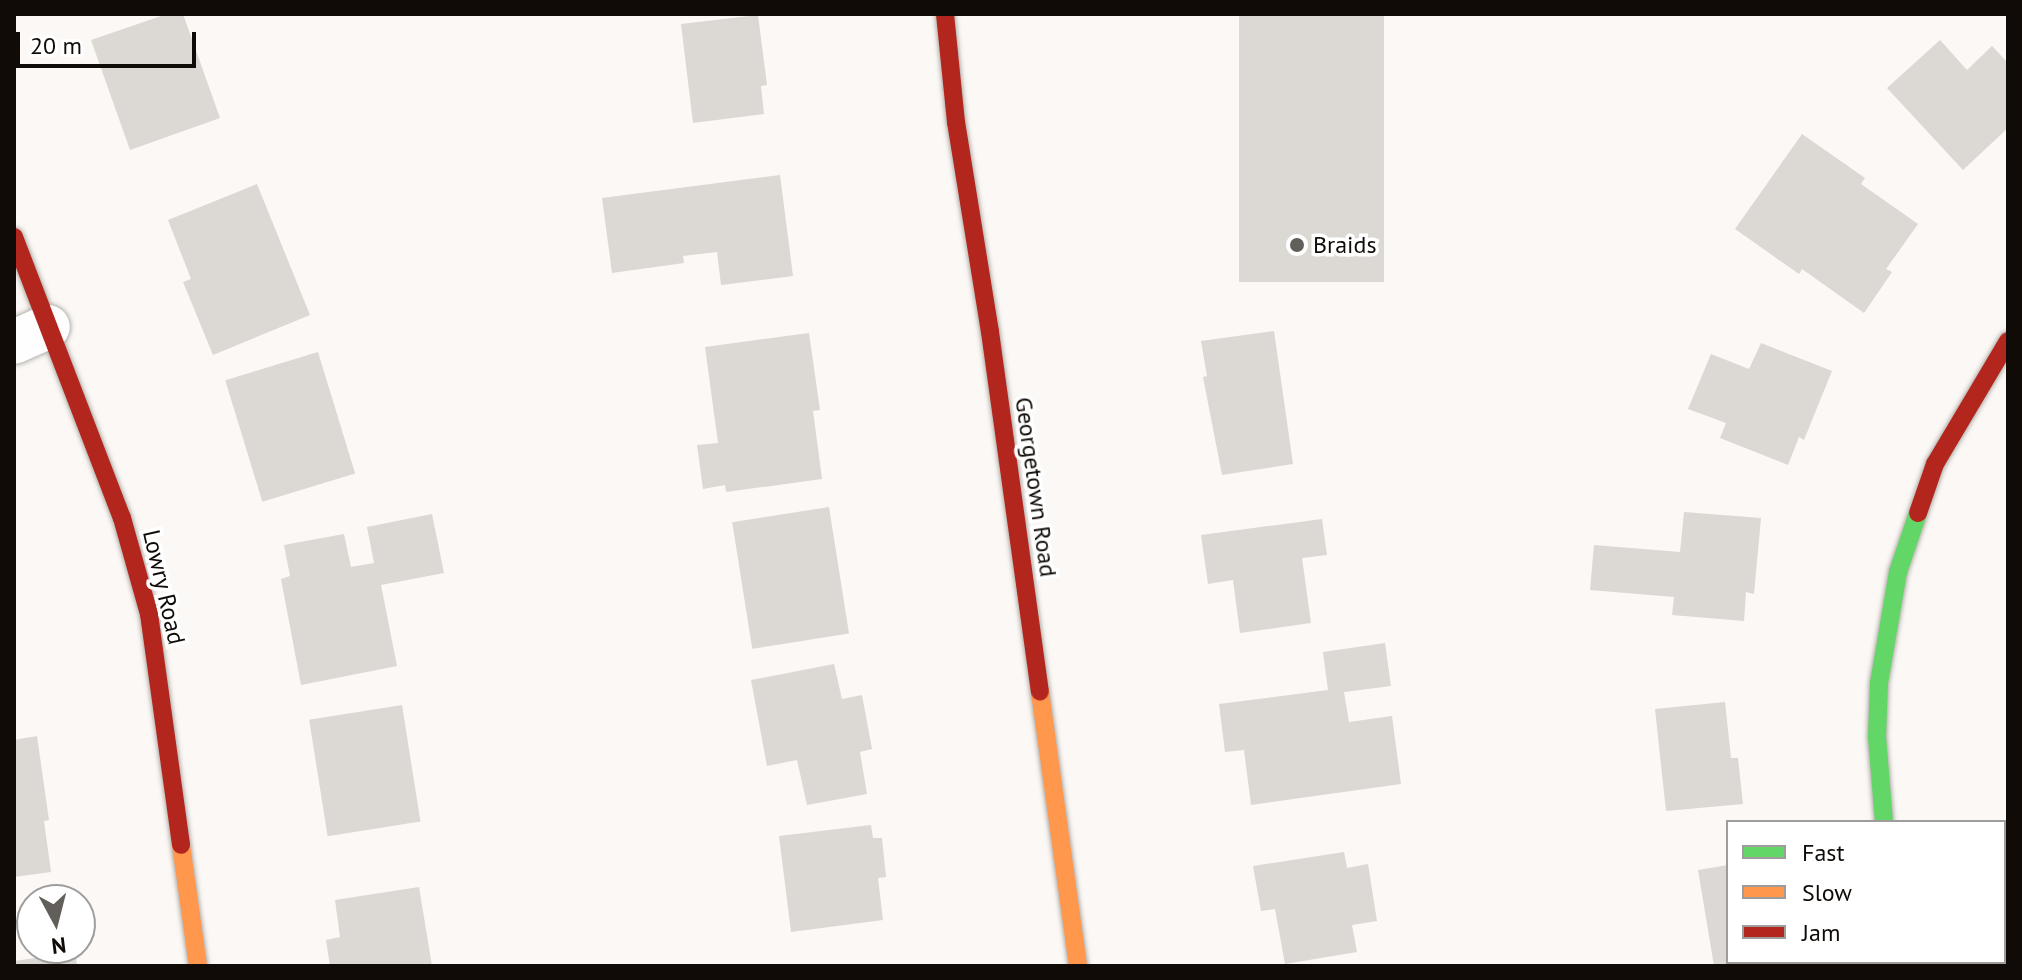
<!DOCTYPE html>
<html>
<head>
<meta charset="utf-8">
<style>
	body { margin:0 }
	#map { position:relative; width:2022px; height:980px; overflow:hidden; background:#fbf8f5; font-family:"PT Sans",sans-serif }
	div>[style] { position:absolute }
	.building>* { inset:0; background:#dcd8d4; transform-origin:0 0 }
	.roads { filter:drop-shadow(0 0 2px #b4b0ac) drop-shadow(0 0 2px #b4b0ac) }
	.street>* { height:44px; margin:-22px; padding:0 22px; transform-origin:22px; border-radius:22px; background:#fefefe }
	.fast>* { height:18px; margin:-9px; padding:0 9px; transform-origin:9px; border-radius:9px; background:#63d668 }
	.slow>* { height:18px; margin:-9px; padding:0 9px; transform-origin:9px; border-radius:9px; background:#ff974d }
	.jam>* { height:18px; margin:-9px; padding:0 9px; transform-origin:9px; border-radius:9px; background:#b3261e }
	.dots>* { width:22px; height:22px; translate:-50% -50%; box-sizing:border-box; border:4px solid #fff; border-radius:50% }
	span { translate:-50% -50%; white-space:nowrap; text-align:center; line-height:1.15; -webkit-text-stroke:7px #fff; paint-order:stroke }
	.poi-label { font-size:24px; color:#100b07 }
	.left { translate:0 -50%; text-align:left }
	.street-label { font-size:24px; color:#100b07 }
	.frame { position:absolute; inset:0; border:16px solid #100b07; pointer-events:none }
	.legend { position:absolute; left:1726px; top:820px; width:280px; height:144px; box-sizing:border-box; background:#fff; border:2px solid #9f9d9c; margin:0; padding:10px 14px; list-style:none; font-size:24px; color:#100b07 }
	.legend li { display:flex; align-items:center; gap:16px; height:40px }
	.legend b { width:40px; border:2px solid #9f9d9c }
	.north { position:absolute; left:16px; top:884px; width:80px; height:80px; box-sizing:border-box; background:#fff; border:2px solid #9f9d9c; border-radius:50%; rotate:173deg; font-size:22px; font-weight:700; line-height:32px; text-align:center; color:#100b07 }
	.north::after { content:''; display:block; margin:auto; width:28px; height:36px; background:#625e5a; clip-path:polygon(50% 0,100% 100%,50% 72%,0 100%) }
	.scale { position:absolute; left:16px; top:32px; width:180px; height:36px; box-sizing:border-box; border:4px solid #100b07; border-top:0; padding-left:10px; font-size:24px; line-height:28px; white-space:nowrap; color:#100b07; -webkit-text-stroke:6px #fff; paint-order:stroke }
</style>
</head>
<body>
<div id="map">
	<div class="building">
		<div style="clip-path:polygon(167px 14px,183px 14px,220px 118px,130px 150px,91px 40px)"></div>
		<div style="left:1239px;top:14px;width:145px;height:268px"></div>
		<div style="clip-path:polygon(758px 15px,767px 85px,761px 86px,764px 114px,693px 123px,681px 24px)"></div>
		<div style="clip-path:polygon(1940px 40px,1967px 70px,1992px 46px,2008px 63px,2008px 128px,1963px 170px,1887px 88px)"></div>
		<div style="clip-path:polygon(1802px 134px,1865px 178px,1861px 184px,1918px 224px,1886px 269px,1892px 272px,1864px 313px,1802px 269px,1799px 274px,1735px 229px)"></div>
		<div style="clip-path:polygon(780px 175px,793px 276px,721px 285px,717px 252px,683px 256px,684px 263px,612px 273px,602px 198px)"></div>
		<div style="clip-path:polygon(257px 184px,310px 315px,213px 355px,183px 282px,191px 279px,168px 220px)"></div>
		<div style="clip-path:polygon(1274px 331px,1293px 464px,1222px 475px,1203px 377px,1207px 376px,1201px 341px)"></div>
		<div style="clip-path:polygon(809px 333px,820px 410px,813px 411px,822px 479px,726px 492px,725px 485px,703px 489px,697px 445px,718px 443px,705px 347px)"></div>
		<div style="clip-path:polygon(1761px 343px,1832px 371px,1804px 440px,1799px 437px,1788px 465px,1720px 438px,1726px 423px,1688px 409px,1711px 354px,1749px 369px)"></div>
		<div style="left:318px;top:352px;width:127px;height:97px;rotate:73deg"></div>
		<div style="left:829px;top:507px;width:128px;height:98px;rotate:81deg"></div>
		<div style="clip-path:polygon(1684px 512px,1761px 518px,1754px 594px,1746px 592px,1744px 621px,1672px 615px,1674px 597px,1590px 590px,1594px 545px,1680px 552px)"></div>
		<div style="clip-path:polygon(432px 514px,444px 573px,381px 585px,397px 666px,301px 685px,281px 579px,290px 576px,284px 545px,344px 534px,351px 567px,374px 563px,367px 527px)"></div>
		<div style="clip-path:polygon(1322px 519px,1327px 555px,1302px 558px,1311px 623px,1240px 633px,1233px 580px,1208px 584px,1201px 535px)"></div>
		<div style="clip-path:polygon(1385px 643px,1391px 686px,1344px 692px,1349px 722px,1392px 716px,1401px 784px,1251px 805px,1244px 750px,1225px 752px,1219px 704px,1328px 690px,1323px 652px)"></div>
		<div style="clip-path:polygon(834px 664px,842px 699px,862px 695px,872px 749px,860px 752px,867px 794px,807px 805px,797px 760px,767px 766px,751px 680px)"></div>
		<div style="clip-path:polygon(1725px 702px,1731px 758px,1738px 758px,1743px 804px,1666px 811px,1655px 709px)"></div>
		<div style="left:402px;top:705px;width:118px;height:94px;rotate:81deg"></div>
		<div style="clip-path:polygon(37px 736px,49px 820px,44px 821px,51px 872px,14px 877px,14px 740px)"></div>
		<div style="clip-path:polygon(871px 825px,873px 838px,882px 838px,886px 877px,878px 878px,883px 920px,791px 932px,779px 836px)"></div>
		<div style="clip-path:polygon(1344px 852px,1347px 868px,1368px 864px,1377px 921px,1352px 925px,1357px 952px,1285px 964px,1275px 909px,1261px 911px,1253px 866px)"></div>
		<div style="clip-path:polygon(1728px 865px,1728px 962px,1770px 962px,1771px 966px,1714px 966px,1698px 870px)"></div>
		<div style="clip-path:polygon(419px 887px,432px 966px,330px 966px,326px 940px,340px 937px,335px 900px)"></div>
		<div style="clip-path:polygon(64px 954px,65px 960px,76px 958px,77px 966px,14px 966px,14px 961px)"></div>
	</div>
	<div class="roads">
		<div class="street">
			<div style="left:14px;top:342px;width:37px;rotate:-24deg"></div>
			<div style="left:1904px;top:962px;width:4px;rotate:76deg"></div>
		</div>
		<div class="fast">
			<div style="left:1884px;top:822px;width:85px;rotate:-94.7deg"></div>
			<div style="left:1877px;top:737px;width:54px;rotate:-87.9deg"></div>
			<div style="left:1879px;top:683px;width:113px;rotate:-80.3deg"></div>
			<div style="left:1898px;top:572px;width:62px;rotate:-71.3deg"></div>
		</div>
		<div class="slow">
			<div style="left:1040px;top:692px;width:277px;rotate:82.1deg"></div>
			<div style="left:181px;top:845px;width:122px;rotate:82deg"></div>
		</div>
		<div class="jam">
			<div style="left:945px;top:14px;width:109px;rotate:84.2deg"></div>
			<div style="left:956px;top:122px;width:213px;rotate:80.8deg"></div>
			<div style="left:990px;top:332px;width:363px;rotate:82.1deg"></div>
			<div style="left:14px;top:237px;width:301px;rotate:69deg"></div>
			<div style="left:122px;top:518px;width:100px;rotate:74.3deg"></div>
			<div style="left:149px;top:614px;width:233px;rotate:82.1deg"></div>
			<div style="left:1918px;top:513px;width:52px;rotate:-70.9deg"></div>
			<div style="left:1935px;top:464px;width:143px;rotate:-59.3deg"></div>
		</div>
	</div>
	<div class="dots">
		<div style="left:1297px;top:245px;background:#625e5a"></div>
	</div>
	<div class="poi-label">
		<span class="left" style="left:1313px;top:245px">Braids</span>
	</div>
	<div class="street-label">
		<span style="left:1036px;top:487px;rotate:82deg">Georgetown Road</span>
		<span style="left:164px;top:587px;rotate:77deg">Lowry Road</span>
	</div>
	<div class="frame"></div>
	<ul class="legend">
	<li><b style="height:10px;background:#63d668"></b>Fast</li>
	<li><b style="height:10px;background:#ff974d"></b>Slow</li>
	<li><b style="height:10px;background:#b3261e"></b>Jam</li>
	</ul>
	<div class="north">N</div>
	<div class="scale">20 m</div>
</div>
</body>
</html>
